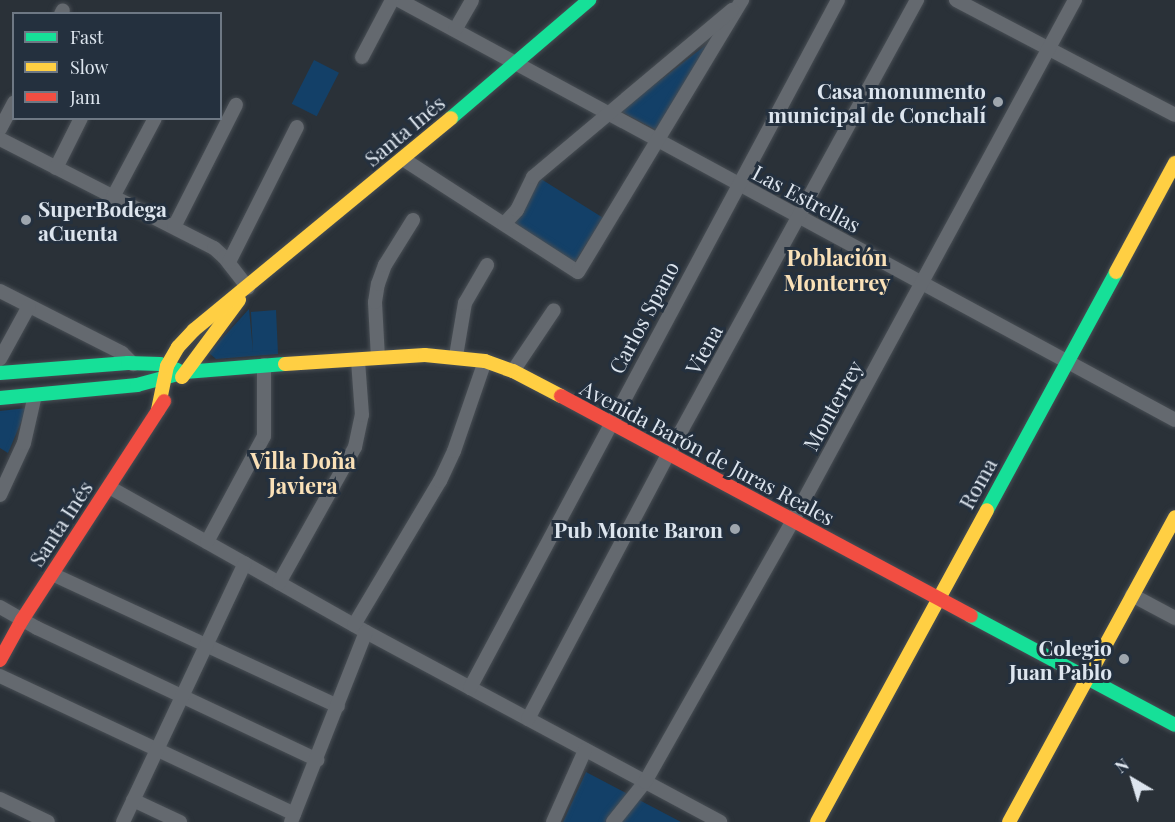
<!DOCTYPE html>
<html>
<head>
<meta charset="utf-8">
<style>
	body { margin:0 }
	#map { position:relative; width:1175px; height:822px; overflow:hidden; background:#2a3138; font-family:"Playfair Display",serif }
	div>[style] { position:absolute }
	.green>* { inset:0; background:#134068; transform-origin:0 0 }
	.roads { filter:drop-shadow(0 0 2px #484e54) drop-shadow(0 0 2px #484e54) }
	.street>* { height:14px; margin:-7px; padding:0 7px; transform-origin:7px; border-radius:7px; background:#64696f }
	.fast>* { height:14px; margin:-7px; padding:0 7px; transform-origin:7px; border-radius:7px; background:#16e098 }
	.slow>* { height:14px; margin:-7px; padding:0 7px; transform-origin:7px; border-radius:7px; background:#ffcf43 }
	.jam>* { height:14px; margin:-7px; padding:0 7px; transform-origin:7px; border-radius:7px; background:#f24e42 }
	.dots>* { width:16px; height:16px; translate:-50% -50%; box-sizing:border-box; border:3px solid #24303e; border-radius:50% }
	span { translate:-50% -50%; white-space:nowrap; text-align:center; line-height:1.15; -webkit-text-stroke:6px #24303e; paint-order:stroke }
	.poi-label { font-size:21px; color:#dde5ee; font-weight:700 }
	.right { translate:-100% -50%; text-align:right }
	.left { translate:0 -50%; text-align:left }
	.street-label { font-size:21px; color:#dde5ee }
	.neighbourhood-label { font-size:22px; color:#f9e0b7; font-weight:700 }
	.legend { position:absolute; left:12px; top:12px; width:210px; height:108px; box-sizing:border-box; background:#24303e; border:2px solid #6e7884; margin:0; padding:8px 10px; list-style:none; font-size:18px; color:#dde5ee }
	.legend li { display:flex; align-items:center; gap:12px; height:30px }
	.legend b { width:30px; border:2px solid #6e7884 }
	.north { position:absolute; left:1103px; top:750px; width:60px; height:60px; -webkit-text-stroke:4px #24303e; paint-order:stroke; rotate:322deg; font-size:16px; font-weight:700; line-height:24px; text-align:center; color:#dde5ee }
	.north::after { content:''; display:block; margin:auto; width:21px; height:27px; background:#dde5ee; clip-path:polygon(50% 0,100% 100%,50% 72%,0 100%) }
</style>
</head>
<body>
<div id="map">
	<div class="green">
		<div style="clip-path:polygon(719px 35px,662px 133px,620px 111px)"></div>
		<div style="left:314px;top:60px;width:28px;height:49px;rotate:27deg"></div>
		<div style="left:541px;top:179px;width:73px;height:57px;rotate:32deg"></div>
		<div style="clip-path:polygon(249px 309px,253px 352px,251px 312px,276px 310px,278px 354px,216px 359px,209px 353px)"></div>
		<div style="clip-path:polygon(27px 408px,8px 453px,0 448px,0 411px)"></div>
		<div style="clip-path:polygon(586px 772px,681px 822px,563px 822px)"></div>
	</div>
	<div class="roads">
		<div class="street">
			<div style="left:399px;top:0;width:882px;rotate:28.42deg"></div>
			<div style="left:956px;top:0;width:247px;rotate:27.7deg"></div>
			<div style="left:61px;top:14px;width:4px;rotate:-63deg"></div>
			<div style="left:455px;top:30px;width:34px;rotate:-60deg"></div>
			<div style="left:362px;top:57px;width:64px;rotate:-62.2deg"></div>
			<div style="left:0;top:129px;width:30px;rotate:-62deg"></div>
			<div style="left:0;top:139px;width:240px;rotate:27deg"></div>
			<div style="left:214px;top:248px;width:13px;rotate:42deg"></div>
			<div style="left:224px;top:257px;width:39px;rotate:52deg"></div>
			<div style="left:403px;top:159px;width:208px;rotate:32.9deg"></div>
			<div style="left:578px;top:272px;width:318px;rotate:-58.9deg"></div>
			<div style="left:56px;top:168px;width:56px;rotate:-63.4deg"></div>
			<div style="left:113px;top:197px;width:89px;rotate:-62deg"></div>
			<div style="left:504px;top:224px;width:19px;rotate:-47deg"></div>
			<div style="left:517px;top:210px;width:37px;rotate:-64deg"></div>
			<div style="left:533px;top:177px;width:260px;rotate:-40deg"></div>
			<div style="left:174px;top:227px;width:137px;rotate:-63.1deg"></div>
			<div style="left:229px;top:262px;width:151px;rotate:-63.3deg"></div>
			<div style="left:0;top:291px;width:137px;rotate:26.9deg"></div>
			<div style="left:122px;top:353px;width:16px;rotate:45deg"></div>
			<div style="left:456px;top:356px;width:54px;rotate:-80.4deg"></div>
			<div style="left:465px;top:303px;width:44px;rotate:-59.9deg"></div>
			<div style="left:378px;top:358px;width:56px;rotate:-93.1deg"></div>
			<div style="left:375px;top:302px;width:18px;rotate:-81deg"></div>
			<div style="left:378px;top:284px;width:20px;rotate:-70deg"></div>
			<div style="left:385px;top:265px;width:53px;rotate:-58.1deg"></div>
			<div style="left:0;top:359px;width:60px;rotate:-61.3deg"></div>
			<div style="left:513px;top:371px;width:73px;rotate:-56.1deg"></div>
			<div style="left:109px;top:487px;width:295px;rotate:29.4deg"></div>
			<div style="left:366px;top:632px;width:402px;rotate:28.2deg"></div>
			<div style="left:0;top:495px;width:57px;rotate:-65.2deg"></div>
			<div style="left:24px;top:443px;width:49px;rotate:-77.1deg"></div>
			<div style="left:207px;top:542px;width:120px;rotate:-61.7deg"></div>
			<div style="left:264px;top:436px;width:71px;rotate:-90deg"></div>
			<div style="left:52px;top:574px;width:315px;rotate:24.8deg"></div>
			<div style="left:279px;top:583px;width:156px;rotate:-60.8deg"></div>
			<div style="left:355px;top:447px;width:33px;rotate:-78deg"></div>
			<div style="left:362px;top:415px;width:55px;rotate:-94.2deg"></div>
			<div style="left:1132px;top:595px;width:49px;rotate:28.1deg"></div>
			<div style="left:0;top:607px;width:43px;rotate:29.6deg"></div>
			<div style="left:37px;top:628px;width:310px;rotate:25.2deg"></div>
			<div style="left:354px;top:625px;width:168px;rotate:-59.2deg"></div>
			<div style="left:440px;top:481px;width:33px;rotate:-65deg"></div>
			<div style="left:454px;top:451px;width:95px;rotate:-71deg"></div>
			<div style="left:0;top:676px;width:325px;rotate:25.1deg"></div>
			<div style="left:470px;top:688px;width:780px;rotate:-61.86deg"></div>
			<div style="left:528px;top:719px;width:299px;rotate:-62.1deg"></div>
			<div style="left:668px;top:455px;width:519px;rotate:-61.31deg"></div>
			<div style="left:0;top:799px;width:53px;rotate:25.6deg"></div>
			<div style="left:133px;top:800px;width:52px;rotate:25.1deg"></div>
			<div style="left:123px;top:822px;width:286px;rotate:-64.8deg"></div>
			<div style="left:291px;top:822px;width:204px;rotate:-68.5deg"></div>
			<div style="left:553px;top:822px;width:79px;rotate:-66deg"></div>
			<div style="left:613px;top:822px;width:51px;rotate:-51.3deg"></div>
			<div style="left:645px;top:782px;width:299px;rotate:-60.5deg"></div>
			<div style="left:792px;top:522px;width:594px;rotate:-61.54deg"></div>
		</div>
		<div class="fast">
			<div style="left:451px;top:118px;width:182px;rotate:-40.5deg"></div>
			<div style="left:0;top:373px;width:128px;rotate:-4.5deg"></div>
			<div style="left:128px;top:363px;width:32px;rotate:2deg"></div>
			<div style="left:160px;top:364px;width:18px;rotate:19deg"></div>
			<div style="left:0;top:398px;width:138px;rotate:-5.4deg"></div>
			<div style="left:137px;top:385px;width:50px;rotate:-15.2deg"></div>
			<div style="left:185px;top:372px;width:100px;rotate:-4.6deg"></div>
			<div style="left:987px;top:510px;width:271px;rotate:-61.5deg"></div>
			<div style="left:971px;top:616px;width:231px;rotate:28.1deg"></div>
		</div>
		<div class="slow">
			<div style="left:1116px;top:272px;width:124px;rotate:-61.6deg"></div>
			<div style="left:285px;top:364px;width:140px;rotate:-3.7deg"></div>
			<div style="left:425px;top:355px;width:60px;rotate:5.7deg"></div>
			<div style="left:485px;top:361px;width:30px;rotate:20deg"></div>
			<div style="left:513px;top:371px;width:54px;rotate:27.5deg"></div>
			<div style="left:182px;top:377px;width:96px;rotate:-53.5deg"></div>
			<div style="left:158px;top:410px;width:45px;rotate:-78.4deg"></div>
			<div style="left:167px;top:366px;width:22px;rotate:-60deg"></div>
			<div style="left:178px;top:347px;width:23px;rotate:-47deg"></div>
			<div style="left:194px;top:330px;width:333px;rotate:-39.5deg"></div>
			<div style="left:817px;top:822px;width:355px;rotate:-61.4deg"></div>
			<div style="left:1009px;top:822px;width:347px;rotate:-61.4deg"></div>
		</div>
		<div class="jam">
			<div style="left:561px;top:396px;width:465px;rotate:28.2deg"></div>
			<div style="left:0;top:660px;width:46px;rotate:-61.2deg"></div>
			<div style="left:22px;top:620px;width:261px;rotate:-57deg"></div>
		</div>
	</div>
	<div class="dots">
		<div style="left:998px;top:102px;background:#9ea6ae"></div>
		<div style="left:26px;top:220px;background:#9ea6ae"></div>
		<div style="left:735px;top:529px;background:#9ea6ae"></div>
		<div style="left:1124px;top:659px;background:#9ea6ae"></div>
	</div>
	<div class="poi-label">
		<span class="right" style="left:986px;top:102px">Casa monumento<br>municipal de Conchalí</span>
		<span class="left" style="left:38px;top:220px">SuperBodega<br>aCuenta</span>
		<span class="right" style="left:723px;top:529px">Pub Monte Baron</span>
		<span class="right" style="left:1112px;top:659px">Colegio<br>Juan Pablo</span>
	</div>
	<div class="street-label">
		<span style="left:404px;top:130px;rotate:-40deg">Santa Inés</span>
		<span style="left:807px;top:198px;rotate:28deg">Las Estrellas</span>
		<span style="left:643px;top:317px;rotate:-62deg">Carlos Spano</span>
		<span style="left:703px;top:349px;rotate:-61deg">Viena</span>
		<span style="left:832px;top:405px;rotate:-61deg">Monterrey</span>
		<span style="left:708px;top:452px;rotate:28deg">Avenida Barón de Juras Reales</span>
		<span style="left:977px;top:483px;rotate:-61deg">Roma</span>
		<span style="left:60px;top:523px;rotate:-57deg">Santa Inés</span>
	</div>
	<div class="neighbourhood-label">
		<span style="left:837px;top:270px">Población<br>Monterrey</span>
		<span style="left:303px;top:473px">Villa Doña<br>Javiera</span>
	</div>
	<ul class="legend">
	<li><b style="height:8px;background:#16e098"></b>Fast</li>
	<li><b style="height:8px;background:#ffcf43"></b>Slow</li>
	<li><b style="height:8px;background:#f24e42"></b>Jam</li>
	</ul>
	<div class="north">N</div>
</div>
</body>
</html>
